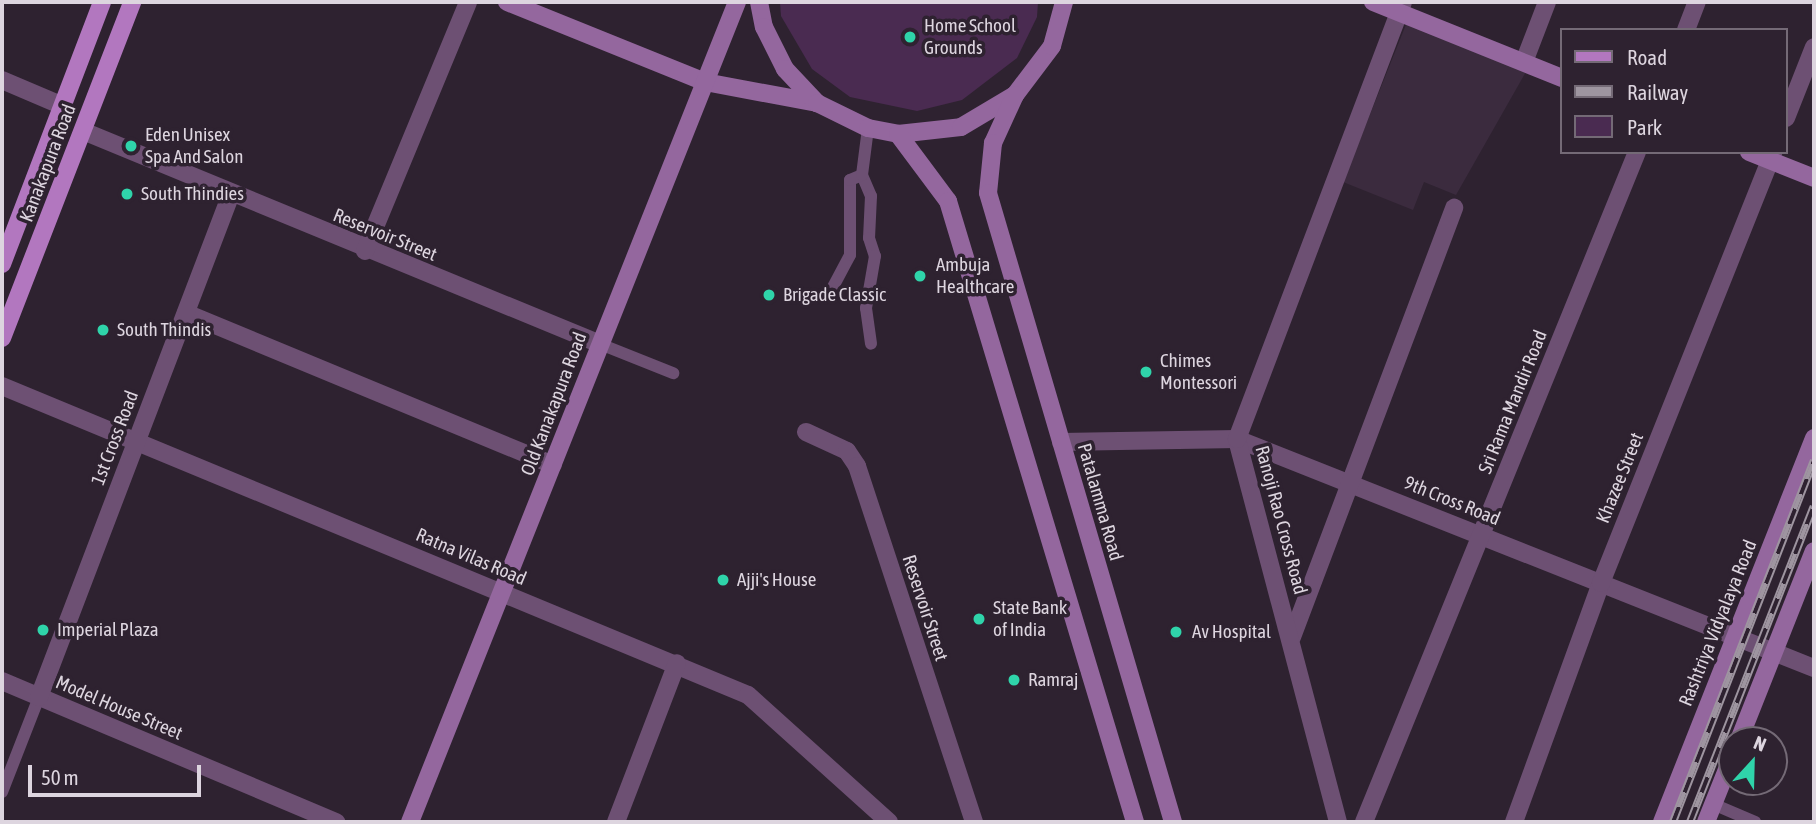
<!DOCTYPE html>
<html>
<head>
<meta charset="utf-8">
<style>
	body { margin:0 }
	#map { position:relative; width:1816px; height:824px; overflow:hidden; background:#2e2230; font-family:"Asap Condensed",sans-serif }
	div>[style] { position:absolute }
	.built>* { inset:0; background:#3b2b3e }
	.green>* { inset:0; background:#4a2b51 }
	.lane>* { height:12px; margin:-6px; padding:0 6px; transform-origin:6px; border-radius:6px; background:#6d5073 }
	.street>* { height:18px; margin:-9px; padding:0 9px; transform-origin:9px; border-radius:9px; background:#6d5073 }
	.secondary>* { height:18px; margin:-9px; padding:0 9px; transform-origin:9px; border-radius:9px; background:#94679e }
	.primary>* { height:18px; margin:-9px; padding:0 9px; transform-origin:9px; border-radius:9px; background:#b277bf }
	.rail>* { height:8px; margin-top:-4px; transform-origin:0; background:repeating-linear-gradient(90deg,#2e2230 0 16px,#9e95a0 0 32px); box-sizing:border-box; border-block:2px solid #9e95a0 }
	.dots>* { width:19px; height:19px; translate:-50% -50%; box-sizing:border-box; border:4px solid #2e2230; border-radius:50% }
	span { translate:-50% -50%; white-space:nowrap; text-align:center; line-height:1.15; -webkit-text-stroke:7px #2e2230; paint-order:stroke }
	.poi-label { font-size:19px; color:#ddd5df }
	.left { translate:0 -50%; text-align:left }
	.street-label { font-size:19px; color:#ddd5df }
	.frame { position:absolute; inset:0; border:4px solid #ddd5df; pointer-events:none }
	.legend { position:absolute; left:1560px; top:28px; width:228px; height:126px; box-sizing:border-box; background:#2e2230; border:2px solid #746a76; margin:0; padding:9px 12px; list-style:none; font-size:21px; color:#ddd5df }
	.legend li { display:flex; align-items:center; gap:14px; height:35px }
	.legend b { width:35px; border:2px solid #746a76 }
	.north { position:absolute; left:1718px; top:726px; width:70px; height:70px; box-sizing:border-box; background:#2e2230; border:2px solid #746a76; border-radius:50%; rotate:22deg; font-size:19px; font-weight:700; line-height:28px; text-align:center; color:#ddd5df }
	.north::after { content:''; display:block; margin:auto; width:24px; height:32px; background:#2fd4aa; clip-path:polygon(50% 0,100% 100%,50% 72%,0 100%) }
	.scale { position:absolute; left:28px; top:765px; width:173px; height:32px; box-sizing:border-box; border:4px solid #ddd5df; border-top:0; padding-left:9px; font-size:21px; line-height:24px; white-space:nowrap; color:#ddd5df; -webkit-text-stroke:5px #2e2230; paint-order:stroke }
</style>
</head>
<body>
<div id="map">
	<div class="built">
		<div style="clip-path:polygon(1407px 22px,1527px 70px,1456px 195px,1424px 182px,1413px 210px,1343px 182px)"></div>
	</div>
	<div class="green">
		<div style="clip-path:polygon(780px 2px,1038px 2px,1037px 17px,1017px 58px,962px 100px,917px 111px,850px 97px,812px 69px,781px 16px)"></div>
	</div>
	<div class="lane">
		<div style="left:862px;top:175px;width:23px;rotate:67deg"></div>
		<div style="left:871px;top:196px;width:42px;rotate:92.7deg"></div>
		<div style="left:869px;top:238px;width:19px;rotate:72deg"></div>
		<div style="left:875px;top:256px;width:53px;rotate:99.8deg"></div>
		<div style="left:866px;top:308px;width:36px;rotate:82deg"></div>
		<div style="left:833px;top:287px;width:36px;rotate:-62deg"></div>
		<div style="left:850px;top:255px;width:75px;rotate:-90deg"></div>
		<div style="left:850px;top:180px;width:13px;rotate:-23deg"></div>
		<div style="left:862px;top:175px;width:47px;rotate:-82.7deg"></div>
		<div style="left:600px;top:344px;width:79px;rotate:21.7deg"></div>
		<div style="left:2px;top:792px;width:102px;rotate:-68.7deg"></div>
		<div style="left:1713px;top:804px;width:46px;rotate:23.2deg"></div>
	</div>
	<div class="street">
		<div style="left:1686px;top:30px;width:30px;rotate:-69deg"></div>
		<div style="left:1524px;top:62px;width:64px;rotate:-69deg"></div>
		<div style="left:2px;top:80px;width:66px;rotate:23.1deg"></div>
		<div style="left:1786px;top:118px;width:76px;rotate:-68.5deg"></div>
		<div style="left:83px;top:131px;width:559px;rotate:22.39deg"></div>
		<div style="left:365px;top:251px;width:269px;rotate:-67.5deg"></div>
		<div style="left:186px;top:313px;width:397px;rotate:22.5deg"></div>
		<div style="left:2px;top:386px;width:807px;rotate:22.5deg"></div>
		<div style="left:748px;top:695px;width:190px;rotate:42deg"></div>
		<div style="left:806px;top:432px;width:45px;rotate:24.9deg"></div>
		<div style="left:847px;top:451px;width:18px;rotate:56deg"></div>
		<div style="left:857px;top:466px;width:375px;rotate:71.8deg"></div>
		<div style="left:1061px;top:442px;width:176px;rotate:-1deg"></div>
		<div style="left:1237px;top:439px;width:621px;rotate:21.65deg"></div>
		<div style="left:1292px;top:637px;width:459px;rotate:-69.3deg"></div>
		<div style="left:2px;top:681px;width:363px;rotate:22.9deg"></div>
		<div style="left:39px;top:697px;width:538px;rotate:-69.11deg"></div>
		<div style="left:616px;top:822px;width:170px;rotate:-69deg"></div>
		<div style="left:1338px;top:822px;width:396px;rotate:-104.8deg"></div>
		<div style="left:1237px;top:439px;width:467px;rotate:-69.2deg"></div>
		<div style="left:1364px;top:822px;width:723px;rotate:-67.83deg"></div>
		<div style="left:1514px;top:822px;width:254px;rotate:-70deg"></div>
		<div style="left:1601px;top:583px;width:464px;rotate:-68.2deg"></div>
	</div>
	<div class="secondary">
		<div style="left:507px;top:2px;width:214px;rotate:22deg"></div>
		<div style="left:705px;top:82px;width:114px;rotate:10.6deg"></div>
		<div style="left:759px;top:2px;width:25px;rotate:79deg"></div>
		<div style="left:764px;top:27px;width:47px;rotate:63.4deg"></div>
		<div style="left:785px;top:69px;width:47px;rotate:46.7deg"></div>
		<div style="left:817px;top:103px;width:57px;rotate:26.1deg"></div>
		<div style="left:868px;top:128px;width:31px;rotate:11deg"></div>
		<div style="left:898px;top:134px;width:63px;rotate:-6.3deg"></div>
		<div style="left:961px;top:127px;width:63px;rotate:-30.7deg"></div>
		<div style="left:1015px;top:95px;width:61px;rotate:-52.9deg"></div>
		<div style="left:1052px;top:46px;width:46px;rotate:-74.7deg"></div>
		<div style="left:1373px;top:2px;width:204px;rotate:21.9deg"></div>
		<div style="left:1015px;top:95px;width:53px;rotate:114.6deg"></div>
		<div style="left:993px;top:143px;width:50px;rotate:95.7deg"></div>
		<div style="left:988px;top:193px;width:656px;rotate:73.61deg"></div>
		<div style="left:898px;top:134px;width:84px;rotate:53.3deg"></div>
		<div style="left:948px;top:201px;width:649px;rotate:73.24deg"></div>
		<div style="left:1749px;top:152px;width:70px;rotate:21.8deg"></div>
		<div style="left:1739px;top:740px;width:203px;rotate:-68.4deg"></div>
		<div style="left:410px;top:822px;width:883px;rotate:-68.26deg"></div>
		<div style="left:1662px;top:822px;width:413px;rotate:-68.4deg"></div>
		<div style="left:1706px;top:822px;width:70px;rotate:-68.2deg"></div>
	</div>
	<div class="primary">
		<div style="left:2px;top:264px;width:280px;rotate:-69.1deg"></div>
		<div style="left:2px;top:338px;width:360px;rotate:-68.8deg"></div>
	</div>
	<div class="rail">
		<div style="left:1673px;top:822px;width:388px;rotate:-68.7deg"></div>
		<div style="left:1690px;top:822px;width:339px;rotate:-68.6deg"></div>
	</div>
	<div class="dots">
		<div style="left:910px;top:37px;background:#2fd4aa"></div>
		<div style="left:131px;top:146px;background:#2fd4aa"></div>
		<div style="left:127px;top:194px;background:#2fd4aa"></div>
		<div style="left:920px;top:276px;background:#2fd4aa"></div>
		<div style="left:769px;top:295px;background:#2fd4aa"></div>
		<div style="left:103px;top:330px;background:#2fd4aa"></div>
		<div style="left:1146px;top:372px;background:#2fd4aa"></div>
		<div style="left:723px;top:580px;background:#2fd4aa"></div>
		<div style="left:979px;top:619px;background:#2fd4aa"></div>
		<div style="left:43px;top:630px;background:#2fd4aa"></div>
		<div style="left:1176px;top:632px;background:#2fd4aa"></div>
		<div style="left:1014px;top:680px;background:#2fd4aa"></div>
	</div>
	<div class="poi-label">
		<span class="left" style="left:924px;top:37px">Home School<br>Grounds</span>
		<span class="left" style="left:145px;top:146px">Eden Unisex<br>Spa And Salon</span>
		<span class="left" style="left:141px;top:194px">South Thindies</span>
		<span class="left" style="left:936px;top:276px">Ambuja<br>Healthcare</span>
		<span class="left" style="left:783px;top:295px">Brigade Classic</span>
		<span class="left" style="left:117px;top:330px">South Thindis</span>
		<span class="left" style="left:1160px;top:372px">Chimes<br>Montessori</span>
		<span class="left" style="left:737px;top:580px">Ajji's House</span>
		<span class="left" style="left:993px;top:619px">State Bank<br>of India</span>
		<span class="left" style="left:57px;top:630px">Imperial Plaza</span>
		<span class="left" style="left:1192px;top:632px">Av Hospital</span>
		<span class="left" style="left:1028px;top:680px">Ramraj</span>
	</div>
	<div class="street-label">
		<span style="left:48px;top:163px;rotate:-69deg">Kanakapura Road</span>
		<span style="left:385px;top:235px;rotate:22deg">Reservoir Street</span>
		<span style="left:1513px;top:402px;rotate:-68deg">Sri Rama Mandir Road</span>
		<span style="left:554px;top:404px;rotate:-69deg">Old Kanakapura Road</span>
		<span style="left:115px;top:438px;rotate:-69deg">1st Cross Road</span>
		<span style="left:1620px;top:478px;rotate:-68deg">Khazee Street</span>
		<span style="left:1452px;top:501px;rotate:22deg">9th Cross Road</span>
		<span style="left:1100px;top:502px;rotate:74deg">Patalamma Road</span>
		<span style="left:1281px;top:520px;rotate:75deg">Ranoji Rao Cross Road</span>
		<span style="left:471px;top:557px;rotate:23deg">Ratna Vilas Road</span>
		<span style="left:925px;top:608px;rotate:72deg">Reservoir Street</span>
		<span style="left:1718px;top:623px;rotate:-68deg">Rashtriya Vidyalaya Road</span>
		<span style="left:119px;top:708px;rotate:23deg">Model House Street</span>
	</div>
	<div class="frame"></div>
	<ul class="legend">
	<li><b style="height:9px;background:#b277bf"></b>Road</li>
	<li><b style="height:9px;background:#9e95a0"></b>Railway</li>
	<li><b style="height:19px;background:#4a2b51"></b>Park</li>
	</ul>
	<div class="north">N</div>
	<div class="scale">50 m</div>
</div>
</body>
</html>
